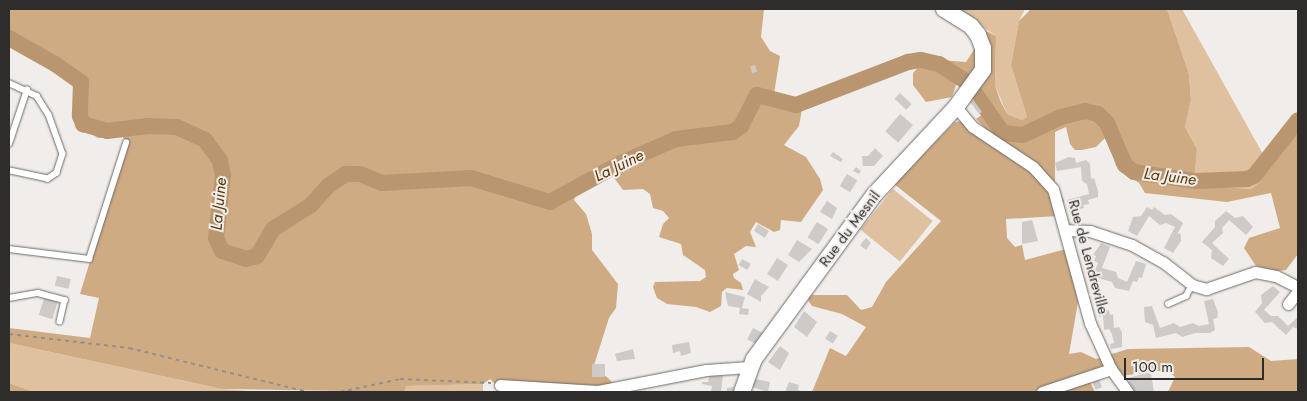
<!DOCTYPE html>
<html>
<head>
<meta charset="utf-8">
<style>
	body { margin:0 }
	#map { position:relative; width:1307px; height:401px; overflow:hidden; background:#f0edea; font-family:Jost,sans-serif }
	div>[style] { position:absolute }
	.green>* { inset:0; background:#dfc09f; transform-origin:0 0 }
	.forest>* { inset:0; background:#cfab84 }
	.river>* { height:16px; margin:-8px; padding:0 8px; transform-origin:8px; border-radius:8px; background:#ba9670 }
	.building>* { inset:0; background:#cdcac8; transform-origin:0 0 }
	.path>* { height:2px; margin-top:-1px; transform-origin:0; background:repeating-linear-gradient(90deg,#918f8d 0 4px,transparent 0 8px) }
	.roads { filter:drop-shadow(0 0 1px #6c6a67) drop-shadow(0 0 1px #6c6a67) }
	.lane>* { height:5.5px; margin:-2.75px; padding:0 2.75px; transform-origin:2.75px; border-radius:2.75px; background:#fff }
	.street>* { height:11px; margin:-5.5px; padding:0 5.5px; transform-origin:5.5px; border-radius:5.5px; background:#fff }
	.secondary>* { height:16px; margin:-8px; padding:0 8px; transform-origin:8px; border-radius:8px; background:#fff }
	span { translate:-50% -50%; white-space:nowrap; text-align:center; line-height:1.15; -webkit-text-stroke:4px #f0edea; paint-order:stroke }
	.street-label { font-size:15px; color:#2e2d2c }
	.water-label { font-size:16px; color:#593603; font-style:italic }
	.frame { position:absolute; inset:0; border:10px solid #2e2d2c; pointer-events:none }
	.scale { position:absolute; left:1124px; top:358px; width:140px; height:22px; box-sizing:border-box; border:2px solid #2e2d2c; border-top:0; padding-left:6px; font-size:15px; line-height:18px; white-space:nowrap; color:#2e2d2c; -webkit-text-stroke:4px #f0edea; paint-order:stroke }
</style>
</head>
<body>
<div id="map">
	<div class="green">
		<div style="clip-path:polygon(957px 9px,1025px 9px,1019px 21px,1011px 65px,1027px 117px,1022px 120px,1007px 114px,995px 85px,996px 36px)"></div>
		<div style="clip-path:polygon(1167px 9px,1182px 9px,1269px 165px,1261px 181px,1251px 189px,1194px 185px,1197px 149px,1185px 127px,1191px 100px,1189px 74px)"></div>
		<div style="left:893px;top:189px;width:51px;height:52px;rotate:39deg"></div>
		<div style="clip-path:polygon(9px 343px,222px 389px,263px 392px,34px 392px,9px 383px)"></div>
		<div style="clip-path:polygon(483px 384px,483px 392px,405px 392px,406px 386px)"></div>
	</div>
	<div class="forest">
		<div style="clip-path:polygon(9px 9px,764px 9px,761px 37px,770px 51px,780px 56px,774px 94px,796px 99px,802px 109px,799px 126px,784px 145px,806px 157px,820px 179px,823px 190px,801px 222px,781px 220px,780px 230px,774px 232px,756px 222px,750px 232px,756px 247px,746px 246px,734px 254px,739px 270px,733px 274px,734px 278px,741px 283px,743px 290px,727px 288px,722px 292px,721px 306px,710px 312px,696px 307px,667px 304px,657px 298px,653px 287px,655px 282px,700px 281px,706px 277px,705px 270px,683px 255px,681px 244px,659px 237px,663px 224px,669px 218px,663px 211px,653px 208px,650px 194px,643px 189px,623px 190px,606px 167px,591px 170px,579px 182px,574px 200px,586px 214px,592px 234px,592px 250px,618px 284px,616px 308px,609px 318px,594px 365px,612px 382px,613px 389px,496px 385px,490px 379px,483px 384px,406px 386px,405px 392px,222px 389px,9px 343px,9px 328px,90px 338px,99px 298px,80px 294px,126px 143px,123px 137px,98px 138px,83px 129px,76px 113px,76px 83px,9px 46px)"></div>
		<div style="clip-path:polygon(1031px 9px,1167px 9px,1189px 74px,1191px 100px,1185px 127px,1197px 149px,1194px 185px,1251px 189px,1261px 181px,1265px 170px,1298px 129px,1298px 254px,1286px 270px,1278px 271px,1256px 266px,1244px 248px,1249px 238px,1280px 228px,1271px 193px,1227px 202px,1145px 193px,1139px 183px,1116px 166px,1108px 135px,1096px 147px,1082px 150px,1075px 150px,1070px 144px,1066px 127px,1055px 132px,1055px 183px,1064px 201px,1058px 216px,1006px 219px,1007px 238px,1015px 247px,1022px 245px,1025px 260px,1066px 249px,1078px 302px,1069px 354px,1081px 352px,1096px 359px,1128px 349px,1249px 347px,1271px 361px,1298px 359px,1298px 392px,1168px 392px,1175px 377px,1167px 370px,1112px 377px,1110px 371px,1088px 378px,1095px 392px,812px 392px,830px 348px,846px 356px,866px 327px,842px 314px,812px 306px,808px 300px,810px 295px,847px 295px,861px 310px,872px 307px,886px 282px,941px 221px,894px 184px,955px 122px,962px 121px,994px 137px,976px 119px,990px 109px,977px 93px,981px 90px,967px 75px,956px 85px,952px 97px,926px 102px,913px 85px,913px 73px,926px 59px,966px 62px,986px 31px,996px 36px,995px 85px,1000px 100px,1007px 114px,1022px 120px,1027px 117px,1011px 65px,1019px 21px)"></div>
		<div style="clip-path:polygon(9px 383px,34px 392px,9px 392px)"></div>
	</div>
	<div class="river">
		<div style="left:9px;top:38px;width:53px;rotate:29.5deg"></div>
		<div style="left:55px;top:64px;width:32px;rotate:35deg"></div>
		<div style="left:81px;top:82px;width:34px;rotate:92deg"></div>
		<div style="left:80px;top:116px;width:9px;rotate:69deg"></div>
		<div style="left:83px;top:124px;width:25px;rotate:16deg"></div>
		<div style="left:107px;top:131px;width:41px;rotate:-7deg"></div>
		<div style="left:148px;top:126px;width:29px;rotate:2deg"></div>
		<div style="left:177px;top:127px;width:31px;rotate:25deg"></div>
		<div style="left:205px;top:140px;width:26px;rotate:54deg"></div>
		<div style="left:220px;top:161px;width:14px;rotate:78deg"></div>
		<div style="left:223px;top:175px;width:63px;rotate:96.3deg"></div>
		<div style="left:216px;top:238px;width:14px;rotate:65deg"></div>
		<div style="left:222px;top:251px;width:25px;rotate:18deg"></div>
		<div style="left:246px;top:259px;width:11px;rotate:-15deg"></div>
		<div style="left:257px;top:256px;width:31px;rotate:-59deg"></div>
		<div style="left:273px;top:229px;width:45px;rotate:-32.3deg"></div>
		<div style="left:311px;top:205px;width:25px;rotate:-48deg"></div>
		<div style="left:328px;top:186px;width:22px;rotate:-34deg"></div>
		<div style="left:346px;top:174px;width:14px"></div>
		<div style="left:360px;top:174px;width:24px;rotate:22deg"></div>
		<div style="left:382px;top:183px;width:89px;rotate:-3.2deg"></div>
		<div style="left:471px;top:178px;width:83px;rotate:16.9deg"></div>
		<div style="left:550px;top:202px;width:81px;rotate:-28.8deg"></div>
		<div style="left:621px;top:163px;width:60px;rotate:-23.6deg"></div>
		<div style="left:676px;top:139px;width:57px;rotate:-7deg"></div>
		<div style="left:733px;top:132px;width:10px;rotate:-37deg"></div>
		<div style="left:741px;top:126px;width:35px;rotate:-63deg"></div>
		<div style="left:757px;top:95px;width:40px;rotate:14.4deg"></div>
		<div style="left:796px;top:105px;width:120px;rotate:-21deg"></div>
		<div style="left:908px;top:62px;width:13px;rotate:-9deg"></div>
		<div style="left:921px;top:60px;width:18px;rotate:13deg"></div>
		<div style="left:939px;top:64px;width:35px;rotate:33deg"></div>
		<div style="left:968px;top:83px;width:61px;rotate:55deg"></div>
		<div style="left:1003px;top:133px;width:20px;rotate:6deg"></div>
		<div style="left:1023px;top:135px;width:42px;rotate:-25.3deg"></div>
		<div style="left:1061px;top:117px;width:25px;rotate:-14deg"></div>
		<div style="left:1085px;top:111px;width:13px;rotate:13deg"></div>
		<div style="left:1098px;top:114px;width:13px;rotate:45deg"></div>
		<div style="left:1107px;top:123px;width:46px;rotate:66.8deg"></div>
		<div style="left:1125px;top:165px;width:11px;rotate:38deg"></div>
		<div style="left:1134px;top:172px;width:63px;rotate:8.3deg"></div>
		<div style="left:1196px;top:181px;width:51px;rotate:-2.2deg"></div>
		<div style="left:1247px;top:179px;width:8px;rotate:-23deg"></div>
		<div style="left:1254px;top:176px;width:71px;rotate:-51.8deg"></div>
	</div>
	<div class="building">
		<div style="left:755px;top:65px;width:7px;height:5px;rotate:74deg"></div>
		<div style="left:900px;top:93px;width:16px;height:8px;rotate:43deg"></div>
		<div style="clip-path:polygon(972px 98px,982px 112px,979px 114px,969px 101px)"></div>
		<div style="left:900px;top:114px;width:17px;height:23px;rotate:40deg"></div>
		<div style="clip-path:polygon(875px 148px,883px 156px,874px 166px,863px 166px,862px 156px,868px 156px)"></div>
		<div style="clip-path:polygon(833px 152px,843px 159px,841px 162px,830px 156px)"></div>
		<div style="clip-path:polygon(1069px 157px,1075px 158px,1076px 163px,1086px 160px,1090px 164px,1091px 179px,1094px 178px,1098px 191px,1098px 197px,1088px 200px,1089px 204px,1083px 205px,1084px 208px,1074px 210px,1069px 209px,1067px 200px,1089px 194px,1087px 184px,1082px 181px,1081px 167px,1057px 171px,1055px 163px)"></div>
		<div style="clip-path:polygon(856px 167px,861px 171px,859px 174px,853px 171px)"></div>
		<div style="left:847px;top:174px;width:12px;height:14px;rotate:31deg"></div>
		<div style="clip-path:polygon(827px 201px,837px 208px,832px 219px,820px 212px)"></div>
		<div style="clip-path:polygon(1147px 207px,1152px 210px,1154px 207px,1165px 215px,1171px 214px,1183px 223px,1178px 233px,1181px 235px,1181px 241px,1173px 253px,1164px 248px,1175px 227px,1166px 223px,1160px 225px,1149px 216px,1137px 236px,1128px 231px,1133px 217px,1141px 216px)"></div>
		<div style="clip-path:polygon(1226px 211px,1235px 218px,1243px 216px,1253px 227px,1246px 235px,1229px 220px,1222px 228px,1223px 233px,1212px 243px,1229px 259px,1223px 266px,1211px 258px,1212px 250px,1202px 242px,1215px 227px,1215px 221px)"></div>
		<div style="clip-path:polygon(1032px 220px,1038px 241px,1022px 244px,1022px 222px)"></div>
		<div style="left:817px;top:222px;width:13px;height:18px;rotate:32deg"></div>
		<div style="left:758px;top:224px;width:13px;height:8px;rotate:32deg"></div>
		<div style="clip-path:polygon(866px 238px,871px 243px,866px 250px,860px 245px)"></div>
		<div style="clip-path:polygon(797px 240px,812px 249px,799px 262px,788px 255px)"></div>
		<div style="clip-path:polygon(1101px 243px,1110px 247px,1102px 268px,1116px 272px,1118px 278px,1127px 282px,1136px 261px,1146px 264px,1142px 278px,1139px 277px,1137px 282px,1133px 281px,1129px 291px,1115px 288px,1112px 282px,1098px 278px,1094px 273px,1098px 263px,1094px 261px,1096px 256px,1093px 255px)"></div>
		<div style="left:777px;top:258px;width:13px;height:19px;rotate:32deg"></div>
		<div style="left:742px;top:259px;width:10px;height:7px;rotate:29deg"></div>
		<div style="left:57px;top:276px;width:14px;height:10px;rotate:12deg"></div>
		<div style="clip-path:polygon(755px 279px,769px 287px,761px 296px,761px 302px,747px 294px)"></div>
		<div style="clip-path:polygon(1273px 286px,1280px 292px,1264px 310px,1271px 316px,1278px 316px,1288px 326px,1298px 317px,1298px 329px,1293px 327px,1286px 335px,1272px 322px,1265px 323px,1255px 312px,1262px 303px,1261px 295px)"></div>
		<div style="clip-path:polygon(725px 292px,745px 297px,742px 308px,749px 309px,748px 315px,739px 314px,740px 308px,728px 306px)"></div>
		<div style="left:45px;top:295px;width:14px;height:21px;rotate:17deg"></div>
		<div style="clip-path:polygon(1213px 299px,1218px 312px,1217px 318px,1213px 319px,1215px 330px,1210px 333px,1195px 333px,1182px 337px,1176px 333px,1156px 338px,1153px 325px,1145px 322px,1144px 307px,1152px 306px,1160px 328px,1174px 323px,1180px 327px,1193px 323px,1199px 326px,1209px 324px,1204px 301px)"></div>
		<div style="clip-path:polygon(1109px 310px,1110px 315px,1113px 314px,1114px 328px,1119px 327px,1122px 332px,1122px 347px,1111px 349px,1110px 344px,1114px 343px,1112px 334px,1109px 329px,1104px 330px,1103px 316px,1099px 317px,1098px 312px)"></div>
		<div style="clip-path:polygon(804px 311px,817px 322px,807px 337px,794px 327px)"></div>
		<div style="left:753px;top:328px;width:11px;height:13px;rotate:27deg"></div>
		<div style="left:830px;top:331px;width:9px;height:9px;rotate:32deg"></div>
		<div style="clip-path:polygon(689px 342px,691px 353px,681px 356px,680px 351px,673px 353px,672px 345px)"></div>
		<div style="clip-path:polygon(780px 346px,789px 353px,780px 370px,768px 362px)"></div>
		<div style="clip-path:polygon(633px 349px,635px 359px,617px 361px,615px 354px)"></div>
		<div style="left:592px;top:364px;width:13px;height:13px"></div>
		<div style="clip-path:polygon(1147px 373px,1151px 374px,1154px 392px,1132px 392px,1128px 378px)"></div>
		<div style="clip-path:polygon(723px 375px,721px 392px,711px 392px,712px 386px,702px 384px,702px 382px,708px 382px,709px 376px)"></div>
		<div style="left:1098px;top:377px;width:11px;height:7px;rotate:68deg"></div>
		<div style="clip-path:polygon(750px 378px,770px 382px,768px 392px,748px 386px)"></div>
		<div style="clip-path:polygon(789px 382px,799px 385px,798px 390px,805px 392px,785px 392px)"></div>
		<div style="clip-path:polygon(737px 387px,737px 392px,727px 392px,727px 388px)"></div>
	</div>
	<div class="path">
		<div style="left:9px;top:334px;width:121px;rotate:6.7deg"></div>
		<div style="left:129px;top:348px;width:184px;rotate:13.8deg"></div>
		<div style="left:340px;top:392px;width:61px;rotate:-12.2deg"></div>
		<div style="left:400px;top:379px;width:91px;rotate:2.5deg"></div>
	</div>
	<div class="roads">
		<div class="lane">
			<div style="left:9px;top:83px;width:31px;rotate:25deg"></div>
			<div style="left:37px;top:96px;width:22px;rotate:58deg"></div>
			<div style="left:49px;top:115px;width:41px;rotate:70.3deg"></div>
			<div style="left:63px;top:154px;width:20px;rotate:108deg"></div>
			<div style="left:57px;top:173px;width:11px;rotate:146deg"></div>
			<div style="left:48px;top:179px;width:40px;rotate:-168deg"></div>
			<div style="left:9px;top:144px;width:57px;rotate:-71.6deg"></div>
			<div style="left:9px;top:249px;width:81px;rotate:7.1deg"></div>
			<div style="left:89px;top:259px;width:122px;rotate:-72.3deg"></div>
			<div style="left:9px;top:298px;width:29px;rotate:-10deg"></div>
			<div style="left:38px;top:293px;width:28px;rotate:15deg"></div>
			<div style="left:65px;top:300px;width:22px;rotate:103deg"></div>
			<div style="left:1168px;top:304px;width:20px;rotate:-24deg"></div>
			<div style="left:1186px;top:296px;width:13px;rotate:-61deg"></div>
		</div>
		<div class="street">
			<div style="left:956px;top:107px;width:26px;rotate:50deg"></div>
			<div style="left:973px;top:127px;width:72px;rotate:33.7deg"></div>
			<div style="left:1033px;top:167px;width:30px;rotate:48deg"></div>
			<div style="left:1053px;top:189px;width:139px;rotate:74.6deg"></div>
			<div style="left:1090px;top:323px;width:51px;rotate:65.5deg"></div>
			<div style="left:1111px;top:369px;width:29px;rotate:54deg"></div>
			<div style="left:1065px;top:230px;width:25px;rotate:2deg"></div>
			<div style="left:1090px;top:231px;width:44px;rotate:18.4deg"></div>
			<div style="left:1132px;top:245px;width:35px;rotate:29deg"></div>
			<div style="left:1163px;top:262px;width:37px;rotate:38deg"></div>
			<div style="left:1192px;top:285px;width:15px;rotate:16deg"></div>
			<div style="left:1206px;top:289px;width:52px;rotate:-19.1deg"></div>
			<div style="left:1255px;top:272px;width:21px;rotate:11deg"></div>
			<div style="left:1276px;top:276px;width:25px;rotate:27deg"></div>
			<div style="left:1288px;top:304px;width:16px;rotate:-52deg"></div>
			<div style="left:500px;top:385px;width:98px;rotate:3.5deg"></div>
			<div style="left:598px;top:391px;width:110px;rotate:-11deg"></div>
			<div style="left:706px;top:370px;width:43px;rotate:-4deg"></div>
			<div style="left:1042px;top:392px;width:73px;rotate:-18.4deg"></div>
		</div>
		<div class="secondary">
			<div style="left:742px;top:392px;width:35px;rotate:-70deg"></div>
			<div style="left:754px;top:359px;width:203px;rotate:-53.8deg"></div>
			<div style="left:874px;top:195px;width:120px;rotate:-47deg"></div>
			<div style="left:956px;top:107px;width:46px;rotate:-53.9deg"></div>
			<div style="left:983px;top:70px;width:22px;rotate:-90deg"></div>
			<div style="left:983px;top:48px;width:14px;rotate:-111deg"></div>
			<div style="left:978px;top:35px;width:11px;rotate:-128deg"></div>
			<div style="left:971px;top:26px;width:32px;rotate:-148deg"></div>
		</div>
	</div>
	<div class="street-label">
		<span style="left:850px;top:229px;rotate:-53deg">Rue du Mesnil</span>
		<span style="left:1088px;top:257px;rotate:75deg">Rue de Lendreville</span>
	</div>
	<div class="water-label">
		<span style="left:619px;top:166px;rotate:-26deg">La Juine</span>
		<span style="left:1170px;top:177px;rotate:7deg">La Juine</span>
		<span style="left:219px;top:204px;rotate:-85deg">La Juine</span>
	</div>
	<div class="frame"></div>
	<div class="scale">100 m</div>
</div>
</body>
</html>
